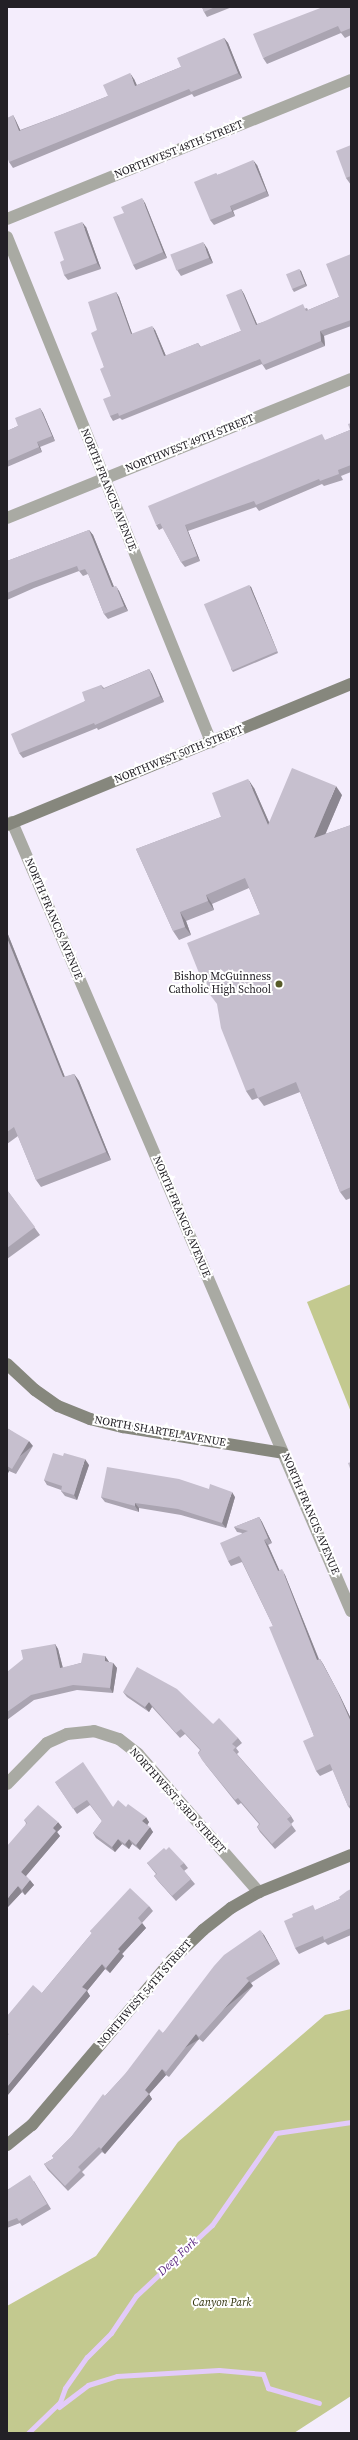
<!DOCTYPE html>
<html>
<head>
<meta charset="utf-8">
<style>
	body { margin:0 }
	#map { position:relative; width:358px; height:2440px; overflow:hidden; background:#f4edfc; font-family:"Source Serif 4",serif }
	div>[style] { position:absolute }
	.green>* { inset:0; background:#c3c98f }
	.stream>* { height:5px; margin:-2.5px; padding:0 2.5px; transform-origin:2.5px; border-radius:2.5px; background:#e3cbfa }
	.street>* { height:12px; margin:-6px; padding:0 6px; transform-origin:6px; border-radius:6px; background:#a9aaa3 }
	.secondary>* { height:12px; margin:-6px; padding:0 6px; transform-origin:6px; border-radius:6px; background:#86877d }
	.wall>* { inset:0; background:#aaa4b1 }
	.shaded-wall>* { inset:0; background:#8b8690; transform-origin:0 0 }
	.building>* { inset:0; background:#c6bfce; transform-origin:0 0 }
	.dots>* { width:11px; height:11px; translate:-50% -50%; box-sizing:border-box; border:2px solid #fff; border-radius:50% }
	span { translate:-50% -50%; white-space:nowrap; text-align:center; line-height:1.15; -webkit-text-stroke:4px #fff; paint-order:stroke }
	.street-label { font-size:11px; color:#232026 }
	.poi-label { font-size:11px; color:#232026 }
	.right { translate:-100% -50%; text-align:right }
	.park-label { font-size:11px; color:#2c2f07; font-style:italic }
	.water-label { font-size:12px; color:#5d2882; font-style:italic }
	.frame { position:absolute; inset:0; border:8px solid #232026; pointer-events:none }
</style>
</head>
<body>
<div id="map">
	<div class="green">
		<div style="clip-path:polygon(351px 1284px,351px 1412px,307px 1302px)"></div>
		<div style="clip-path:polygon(351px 2009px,351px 2396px,294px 2433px,7px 2433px,7px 2306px,96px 2256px,178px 2142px,325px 2015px)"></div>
	</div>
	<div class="stream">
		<div style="left:59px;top:2407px;width:36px;rotate:-37deg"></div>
		<div style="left:88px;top:2385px;width:30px;rotate:-17deg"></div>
		<div style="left:117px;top:2376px;width:102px;rotate:-3.4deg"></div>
		<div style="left:219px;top:2370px;width:44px;rotate:5.2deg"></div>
		<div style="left:263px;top:2374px;width:15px;rotate:70deg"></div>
		<div style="left:268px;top:2388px;width:53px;rotate:16.4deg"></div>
		<div style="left:28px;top:2433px;width:45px;rotate:-44.1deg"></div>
		<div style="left:60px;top:2402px;width:15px;rotate:-70deg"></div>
		<div style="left:65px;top:2388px;width:38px;rotate:-55deg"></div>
		<div style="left:87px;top:2357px;width:34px;rotate:-45deg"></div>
		<div style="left:111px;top:2333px;width:45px;rotate:-56deg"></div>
		<div style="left:136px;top:2296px;width:104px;rotate:-43.1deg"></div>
		<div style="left:212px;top:2225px;width:112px;rotate:-55.2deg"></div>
		<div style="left:276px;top:2133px;width:76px;rotate:-8.3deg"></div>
	</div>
	<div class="street">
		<div style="left:7px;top:219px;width:371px;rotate:-22deg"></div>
		<div style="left:7px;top:237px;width:545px;rotate:68deg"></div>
		<div style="left:7px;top:518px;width:371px;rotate:-22deg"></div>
		<div style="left:12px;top:822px;width:859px;rotate:66.75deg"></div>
		<div style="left:7px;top:1784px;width:57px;rotate:-45.7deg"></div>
		<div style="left:47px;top:1743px;width:22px;rotate:-24deg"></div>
		<div style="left:67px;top:1734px;width:27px;rotate:-6deg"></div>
		<div style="left:94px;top:1731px;width:26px;rotate:18deg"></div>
		<div style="left:119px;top:1739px;width:24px;rotate:38deg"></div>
		<div style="left:138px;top:1754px;width:184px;rotate:48.8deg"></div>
	</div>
	<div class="secondary">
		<div style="left:7px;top:825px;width:372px;rotate:-22.3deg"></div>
		<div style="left:7px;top:1364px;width:38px;rotate:43deg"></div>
		<div style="left:35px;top:1390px;width:28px;rotate:35deg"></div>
		<div style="left:58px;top:1406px;width:35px;rotate:22deg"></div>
		<div style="left:90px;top:1419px;width:34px;rotate:14deg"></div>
		<div style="left:123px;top:1427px;width:162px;rotate:9.2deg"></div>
		<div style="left:7px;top:2145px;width:32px;rotate:-39deg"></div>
		<div style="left:32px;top:2125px;width:218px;rotate:-49.7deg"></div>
		<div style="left:173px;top:1959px;width:42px;rotate:-44deg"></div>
		<div style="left:203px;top:1930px;width:36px;rotate:-38deg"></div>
		<div style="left:231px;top:1908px;width:32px;rotate:-30deg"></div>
		<div style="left:259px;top:1892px;width:99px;rotate:-21.9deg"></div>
	</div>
	<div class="wall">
		<div style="clip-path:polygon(202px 7px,232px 7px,207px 17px,204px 12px)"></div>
		<div style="clip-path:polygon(351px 7px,351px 35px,345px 38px,341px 33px,267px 64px,263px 58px)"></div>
		<div style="clip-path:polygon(224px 38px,228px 43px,242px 78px,194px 97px,192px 94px,13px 168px,9px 162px,13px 115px,16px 121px,20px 130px,63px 114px,108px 96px,134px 79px,137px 85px,181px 67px)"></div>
		<div style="clip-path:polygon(351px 145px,351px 185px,346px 178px)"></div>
		<div style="clip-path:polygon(257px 165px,269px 196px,233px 211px,235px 216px,214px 225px,210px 220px,216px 173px,217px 175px)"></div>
		<div style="clip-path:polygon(145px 203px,167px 258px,136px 270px,133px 265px)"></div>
		<div style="clip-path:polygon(86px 227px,101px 269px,68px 280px,64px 275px,64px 260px)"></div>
		<div style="clip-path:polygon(207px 248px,213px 263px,181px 276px,177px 270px)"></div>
		<div style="clip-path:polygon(351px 254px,351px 326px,324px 336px,325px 346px,266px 370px,262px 364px,122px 420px,120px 418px,113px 421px,110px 416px,111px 396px,104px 367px,97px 330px,116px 292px,119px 297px,132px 334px,155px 330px,166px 356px,198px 343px,201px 347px,241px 331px,241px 289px,244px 294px,257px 324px,307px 308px,308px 310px,339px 297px)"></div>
		<div style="clip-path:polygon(301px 271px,307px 286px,294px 292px,292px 289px)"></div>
		<div style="clip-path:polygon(40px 408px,43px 413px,55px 441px,40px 447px,42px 452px,7px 467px,7px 431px,18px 426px)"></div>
		<div style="clip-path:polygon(351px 423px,351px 472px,341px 476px,343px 480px,324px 486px,322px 484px,259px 511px,256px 507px,188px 531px,200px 561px,185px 567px,181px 562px,163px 528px,159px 530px,156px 525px,326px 440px,350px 430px)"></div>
		<div style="clip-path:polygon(89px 530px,93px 535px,114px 587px,119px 591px,128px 611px,108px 619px,104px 614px,89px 576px,88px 574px,83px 576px,79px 571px,34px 588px,7px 600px,7px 561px)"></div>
		<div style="clip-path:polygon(251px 587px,278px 653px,233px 672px,231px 669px)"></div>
		<div style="clip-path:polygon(149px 669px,152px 674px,164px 702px,98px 730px,97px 728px,23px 758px,19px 753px,85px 701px,101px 685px,104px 688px)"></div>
		<div style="clip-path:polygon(254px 788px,269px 822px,342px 795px,325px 834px,351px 825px,351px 1198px,346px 1200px,340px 1192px,300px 1092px,264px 1106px,258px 1098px,252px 1100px,246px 1091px,260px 914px,249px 888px,212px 904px,214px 910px,186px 921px,191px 935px,179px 940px,173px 931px,136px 849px,221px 817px)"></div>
		<div style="clip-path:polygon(7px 932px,65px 1077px,74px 1074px,79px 1081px,111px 1160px,41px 1187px,36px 1180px,18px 1136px,7px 1144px)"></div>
		<div style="clip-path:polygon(7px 1190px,40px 1235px,7px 1259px)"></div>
		<div style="clip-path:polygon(7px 1428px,33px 1446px,16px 1474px,9px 1471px,7px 1475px)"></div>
		<div style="clip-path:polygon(89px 1465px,77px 1500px,65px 1496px,61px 1491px,61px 1490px,47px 1485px,44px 1480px)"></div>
		<div style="clip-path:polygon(101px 1497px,235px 1497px,226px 1528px,181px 1515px,139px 1508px,139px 1512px,105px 1502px)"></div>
		<div style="clip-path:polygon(259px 1517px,262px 1522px,272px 1543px,268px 1545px,279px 1570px,285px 1575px,319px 1659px,320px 1659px,323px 1664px,340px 1696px,351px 1719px,351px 1810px,348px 1806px,333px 1770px,320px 1776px,316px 1771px,314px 1736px,273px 1626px,242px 1562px,231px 1566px,228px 1561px,242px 1533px,237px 1532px,234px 1527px)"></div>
		<div style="clip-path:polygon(55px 1644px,58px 1649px,63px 1668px,105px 1656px,109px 1662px,113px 1663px,117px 1668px,113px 1693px,77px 1690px,34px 1700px,7px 1720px,7px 1672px)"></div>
		<div style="clip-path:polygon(123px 1692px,213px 1724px,238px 1738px,242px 1743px,236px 1748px,239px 1752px,237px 1754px,291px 1816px,294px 1821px,291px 1824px,296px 1831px,275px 1849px,260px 1832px,257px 1827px,259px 1824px,241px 1803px,238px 1805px,206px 1765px,198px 1753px,200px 1750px,185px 1734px,180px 1738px,152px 1707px,149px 1712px,127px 1697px)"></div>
		<div style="clip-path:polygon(55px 1782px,113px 1807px,126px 1807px,149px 1822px,147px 1825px,153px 1832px,140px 1850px,132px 1844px,129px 1849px,122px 1844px,115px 1852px,96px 1838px,93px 1833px,102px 1821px,90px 1805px,77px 1814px)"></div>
		<div style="clip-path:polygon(24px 1820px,62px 1827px,57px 1832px,60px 1836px,26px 1876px,34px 1885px,25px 1895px,22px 1892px,7px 1908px,26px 1823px)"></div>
		<div style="clip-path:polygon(166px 1850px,184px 1863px,188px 1868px,184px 1871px,195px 1884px,176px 1901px,158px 1881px,154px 1876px,156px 1874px,147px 1863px)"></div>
		<div style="clip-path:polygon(351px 1889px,351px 1935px,328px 1945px,325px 1942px,299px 1954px,295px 1948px,316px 1910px,340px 1899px)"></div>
		<div style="clip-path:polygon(149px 1906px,153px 1911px,142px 1923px,146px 1928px,122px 1954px,124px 1956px,110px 1973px,105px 1969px,87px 1991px,90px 1996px,7px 2096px,7px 2036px,8px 2036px,7px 2035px,7px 2016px,42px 1993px,92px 1933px,90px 1931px)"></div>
		<div style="clip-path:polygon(264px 1935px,280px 1964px,251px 1983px,253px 1986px,203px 2042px,199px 2039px,169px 2077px,166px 2075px,149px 2094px,152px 2099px,105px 2154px,102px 2152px,82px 2172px,85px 2175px,68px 2191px,48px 2170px,44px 2164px,54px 2158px,52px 2156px,71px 2137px,105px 2096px,163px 2033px)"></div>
		<div style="clip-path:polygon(34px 2181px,51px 2209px,22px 2226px,20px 2223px,7px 2228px,7px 2190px)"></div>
	</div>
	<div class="shaded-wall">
		<div style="clip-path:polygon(224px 38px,228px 43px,242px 78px,238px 73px)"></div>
		<div style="clip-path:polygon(130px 73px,134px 79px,139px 91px,135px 86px)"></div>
		<div style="clip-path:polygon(13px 115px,16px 121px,23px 136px,19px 131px)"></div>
		<div style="clip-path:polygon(253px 160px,257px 165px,269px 196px,266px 191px)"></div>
		<div style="clip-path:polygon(142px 198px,145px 203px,167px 258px,163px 252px)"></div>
		<div style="clip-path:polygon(230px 206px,233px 211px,235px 216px,232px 211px)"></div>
		<div style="clip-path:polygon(82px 222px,86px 227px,101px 269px,97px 263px)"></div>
		<div style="clip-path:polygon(203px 242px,207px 248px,213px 263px,209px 258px)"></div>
		<div style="clip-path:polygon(299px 269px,301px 271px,307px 286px,305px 284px)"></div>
		<div style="clip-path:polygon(241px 289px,244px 294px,259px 329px,256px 325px)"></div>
		<div style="clip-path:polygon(116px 292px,119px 297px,134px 339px,131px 334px)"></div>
		<div style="clip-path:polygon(152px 326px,155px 330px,168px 361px,164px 356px)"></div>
		<div style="clip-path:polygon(320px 331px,324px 336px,325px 346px,321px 341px)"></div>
		<div style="clip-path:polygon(40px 408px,43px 413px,55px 441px,52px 436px)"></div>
		<div style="clip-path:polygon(37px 442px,40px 447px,42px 452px,39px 447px)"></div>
		<div style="clip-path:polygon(185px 525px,188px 531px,200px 561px,197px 556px)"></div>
		<div style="clip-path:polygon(89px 530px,93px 535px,116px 592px,112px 587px)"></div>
		<div style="clip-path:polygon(249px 585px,251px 587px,278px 653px,277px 651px)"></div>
		<div style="clip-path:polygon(116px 586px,119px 591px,128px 611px,124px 606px)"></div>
		<div style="clip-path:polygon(149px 669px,152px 674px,164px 702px,160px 696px)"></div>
		<div style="clip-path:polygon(248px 779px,254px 788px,274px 834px,268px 825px)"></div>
		<div style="clip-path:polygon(336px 786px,342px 795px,320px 847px,314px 838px)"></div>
		<div style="clip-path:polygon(206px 895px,212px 904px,214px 910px,208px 901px)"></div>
		<div style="clip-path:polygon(180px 912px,186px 921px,191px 935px,185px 927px)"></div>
		<div style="clip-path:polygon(7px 932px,68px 1085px,63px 1077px,7px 938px)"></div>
		<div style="clip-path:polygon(74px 1074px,79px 1081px,111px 1160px,106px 1152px)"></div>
		<div style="left:29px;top:1441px;width:6px;height:33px;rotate:51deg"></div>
		<div style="clip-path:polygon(85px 1459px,89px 1465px,77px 1500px,74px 1495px)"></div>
		<div style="clip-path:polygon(7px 1467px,9px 1471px,7px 1475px)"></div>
		<div style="clip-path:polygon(232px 1492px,235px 1497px,226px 1528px,222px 1523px)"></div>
		<div style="clip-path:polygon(135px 1503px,139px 1508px,139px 1512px,135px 1506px)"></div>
		<div style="clip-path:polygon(259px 1517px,262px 1522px,272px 1543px,268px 1538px)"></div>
		<div style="clip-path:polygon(264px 1540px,268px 1545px,282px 1576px,278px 1571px)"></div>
		<div style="clip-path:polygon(282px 1569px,285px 1575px,321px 1665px,317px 1660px)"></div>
		<div style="clip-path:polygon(55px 1644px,58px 1649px,64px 1673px,60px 1668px)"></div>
		<div style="clip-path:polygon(105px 1656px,109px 1662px,108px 1667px,105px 1661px)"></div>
		<div style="clip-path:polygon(320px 1659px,323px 1664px,340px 1696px,351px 1719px,351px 1722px)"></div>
		<div style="clip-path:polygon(113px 1663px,117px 1668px,113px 1693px,110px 1688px)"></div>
		<div style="clip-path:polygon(149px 1702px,152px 1707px,149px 1712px,145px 1707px)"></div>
		<div style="clip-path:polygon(146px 1817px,149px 1822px,146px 1827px,142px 1821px)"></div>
		<div style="clip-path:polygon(58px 1822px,62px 1827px,57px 1832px,60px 1836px,25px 1877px,21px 1872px,53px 1828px)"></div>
		<div style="clip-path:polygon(150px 1827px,153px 1832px,140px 1850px,136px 1845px)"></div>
		<div style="clip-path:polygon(118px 1839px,122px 1844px,115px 1852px,112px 1847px)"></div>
		<div style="clip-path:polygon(129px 1839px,132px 1844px,129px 1849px,125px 1844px)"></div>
		<div style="clip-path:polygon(30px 1880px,34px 1885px,25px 1895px,22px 1890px)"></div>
		<div style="clip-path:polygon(18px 1886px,22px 1892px,7px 1908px,7px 1899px)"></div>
		<div style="clip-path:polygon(142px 1923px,146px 1928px,122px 1954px,124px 1956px,110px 1973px,106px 1968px,118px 1949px)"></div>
		<div style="clip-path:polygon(260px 1930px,264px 1935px,280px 1964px,277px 1959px)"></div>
		<div style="clip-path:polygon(102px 1964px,105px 1969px,87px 1991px,90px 1996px,7px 2096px,7px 2087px,82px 1987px)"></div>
		<div style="left:249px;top:1981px;width:6px;height:75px;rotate:51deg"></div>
		<div style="left:196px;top:2034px;width:6px;height:48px;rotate:59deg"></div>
		<div style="clip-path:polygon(162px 2069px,166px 2075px,149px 2094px,152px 2099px,105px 2154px,101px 2149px,145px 2090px)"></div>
	</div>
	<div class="building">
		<div style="clip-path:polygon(202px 7px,215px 7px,204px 12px)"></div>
		<div style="clip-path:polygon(323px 7px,351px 7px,351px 28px,341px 32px,338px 26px,263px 58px,253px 34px)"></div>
		<div style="clip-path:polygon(224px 38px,238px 73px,191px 92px,189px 89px,9px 162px,7px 157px,7px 118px,13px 115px,19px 131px,63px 114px,108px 96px,103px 85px,130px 73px,135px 86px,181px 67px,177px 58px)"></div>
		<div style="clip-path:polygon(351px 145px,351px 176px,346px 178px,336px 151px)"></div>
		<div style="clip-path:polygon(253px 160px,266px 191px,230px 206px,232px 211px,210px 220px,194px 182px,216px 173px,217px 175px)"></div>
		<div style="clip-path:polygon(142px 198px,163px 252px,133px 265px,113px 217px,124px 213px,121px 207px)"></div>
		<div style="clip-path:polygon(82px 222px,97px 263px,64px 275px,60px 262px,64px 260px,54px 232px)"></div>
		<div style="left:203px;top:242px;width:17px;height:35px;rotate:69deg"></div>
		<div style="clip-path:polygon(351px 254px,351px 320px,320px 331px,321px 341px,263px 365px,260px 359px,119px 416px,118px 413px,110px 416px,103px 399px,111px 396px,100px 369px,104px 367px,91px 333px,97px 330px,88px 302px,116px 292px,131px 334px,152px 326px,164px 356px,198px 343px,200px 347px,241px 331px,226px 295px,241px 289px,256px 325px,303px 304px,306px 311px,339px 297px,326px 264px)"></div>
		<div style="left:299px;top:269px;width:16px;height:14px;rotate:68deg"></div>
		<div style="clip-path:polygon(40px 408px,52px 436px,37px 442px,39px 447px,7px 461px,7px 431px,18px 426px,15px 418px)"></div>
		<div style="clip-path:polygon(351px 423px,351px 465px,338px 470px,339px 474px,320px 481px,319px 479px,256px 505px,254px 501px,185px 525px,197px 556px,181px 562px,160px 523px,156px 525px,148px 506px,322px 434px,325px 440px,350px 430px,348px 424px)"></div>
		<div style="clip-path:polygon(89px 530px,112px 587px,116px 586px,124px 606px,104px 614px,89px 576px,85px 569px,79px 571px,77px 566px,30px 583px,7px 593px,7px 561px)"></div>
		<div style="left:249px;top:585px;width:72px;height:49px;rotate:67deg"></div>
		<div style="clip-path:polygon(149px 669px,160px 696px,95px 725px,94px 723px,19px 753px,11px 734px,85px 701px,82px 692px,101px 685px,103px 689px)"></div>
		<div style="clip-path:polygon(292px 768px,336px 786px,314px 838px,351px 825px,351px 1187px,340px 1192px,296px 1082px,258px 1098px,254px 1088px,246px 1091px,221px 1028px,217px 1004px,205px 988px,187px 943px,260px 914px,245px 878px,206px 895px,208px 901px,180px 912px,185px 927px,173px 931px,136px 849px,221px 817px,212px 793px,248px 779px,268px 825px)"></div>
		<div style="clip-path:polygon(7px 938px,63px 1077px,74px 1074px,106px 1152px,36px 1180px,14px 1127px,7px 1132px)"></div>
		<div style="clip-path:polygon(7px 1190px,35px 1227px,7px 1248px)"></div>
		<div style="clip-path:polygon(7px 1428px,29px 1441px,12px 1469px,7px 1466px)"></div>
		<div style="clip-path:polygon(53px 1453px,63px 1456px,64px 1453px,85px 1459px,74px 1495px,61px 1491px,62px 1486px,44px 1480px)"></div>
		<div style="clip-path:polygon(351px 1462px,351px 1471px,348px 1463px)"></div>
		<div style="clip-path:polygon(107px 1467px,179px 1479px,209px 1489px,210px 1484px,232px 1492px,222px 1523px,178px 1509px,135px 1503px,135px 1506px,101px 1497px)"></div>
		<div style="clip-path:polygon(259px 1517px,268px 1538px,264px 1540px,278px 1571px,282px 1569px,317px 1660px,320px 1659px,337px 1690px,351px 1722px,351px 1805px,348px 1806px,330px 1764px,316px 1771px,303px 1741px,314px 1736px,269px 1627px,273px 1626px,241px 1559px,239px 1556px,228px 1561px,220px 1543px,248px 1531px,234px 1527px)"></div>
		<div style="clip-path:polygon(55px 1644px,60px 1668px,81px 1663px,83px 1653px,105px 1656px,105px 1661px,113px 1663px,110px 1688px,73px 1685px,31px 1695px,7px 1712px,7px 1672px,23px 1659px,21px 1650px)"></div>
		<div style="clip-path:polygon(137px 1667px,177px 1689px,213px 1724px,219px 1718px,238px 1738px,232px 1744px,236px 1747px,233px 1750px,291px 1816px,287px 1819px,292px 1825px,272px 1844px,257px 1827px,260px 1824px,238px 1798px,235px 1800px,202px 1760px,198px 1753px,201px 1750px,181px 1729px,176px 1733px,149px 1702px,145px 1707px,123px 1692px)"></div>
		<div style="clip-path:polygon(83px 1762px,113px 1807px,118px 1800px,126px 1807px,128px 1804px,146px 1817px,142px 1821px,150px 1827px,136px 1845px,129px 1839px,125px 1844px,118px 1839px,112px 1847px,93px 1833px,102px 1821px,87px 1800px,73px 1809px,55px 1782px)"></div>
		<div style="clip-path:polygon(38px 1805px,58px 1822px,53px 1828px,56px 1831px,21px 1872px,30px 1880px,22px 1890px,18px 1886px,7px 1899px,7px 1846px,27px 1823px,24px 1820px)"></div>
		<div style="clip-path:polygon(169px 1847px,184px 1863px,180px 1866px,191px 1879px,172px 1896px,154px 1876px,157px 1874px,147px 1863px,164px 1848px,166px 1850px)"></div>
		<div style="clip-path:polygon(130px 1888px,149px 1906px,138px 1918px,142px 1923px,118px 1949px,120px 1951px,106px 1968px,102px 1964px,82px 1987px,87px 1990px,7px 2087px,7px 2036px,9px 2034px,7px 2033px,7px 2016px,33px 1985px,42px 1993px,92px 1933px,90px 1931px)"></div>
		<div style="clip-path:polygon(351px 1889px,351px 1928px,324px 1940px,323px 1936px,295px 1948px,284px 1921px,293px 1917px,292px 1914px,313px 1905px,315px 1910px,340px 1899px,339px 1897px,347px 1891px)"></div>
		<div style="clip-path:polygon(260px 1930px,277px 1959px,246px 1978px,249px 1981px,199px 2037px,196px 2034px,166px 2072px,162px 2069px,145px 2090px,149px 2094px,101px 2149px,99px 2147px,78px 2167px,81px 2170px,65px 2186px,44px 2164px,54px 2158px,52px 2156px,71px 2137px,103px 2094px,105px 2096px,125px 2074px,159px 2029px,163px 2033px,214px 1966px,224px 1955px)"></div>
		<div style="clip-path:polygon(30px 2175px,47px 2204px,19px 2221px,17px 2218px,7px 2222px,7px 2190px)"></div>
	</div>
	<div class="dots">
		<div style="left:279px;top:984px;background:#575b29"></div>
	</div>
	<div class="street-label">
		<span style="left:179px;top:150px;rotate:-22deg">NORTHWEST 48TH STREET</span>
		<span style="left:190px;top:444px;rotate:-22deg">NORTHWEST 49TH STREET</span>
		<span style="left:108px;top:490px;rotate:68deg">NORTH FRANCIS AVENUE</span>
		<span style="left:179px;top:755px;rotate:-22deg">NORTHWEST 50TH STREET</span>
		<span style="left:53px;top:919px;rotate:67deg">NORTH FRANCIS AVENUE</span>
		<span style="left:181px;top:1217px;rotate:67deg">NORTH FRANCIS AVENUE</span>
		<span style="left:160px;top:1432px;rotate:10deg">NORTH SHARTEL AVENUE</span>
		<span style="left:310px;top:1514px;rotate:67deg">NORTH FRANCIS AVENUE</span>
		<span style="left:177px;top:1801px;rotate:48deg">NORTHWEST 53RD STREET</span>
		<span style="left:145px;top:1994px;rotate:-49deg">NORTHWEST 54TH STREET</span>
	</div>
	<div class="poi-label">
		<span class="right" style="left:271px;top:984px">Bishop McGuinness<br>Catholic High School</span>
	</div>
	<div class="park-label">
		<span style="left:222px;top:2303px">Canyon Park</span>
	</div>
	<div class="water-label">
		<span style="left:178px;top:2257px;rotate:-43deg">Deep Fork</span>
	</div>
	<div class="frame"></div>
</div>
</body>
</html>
